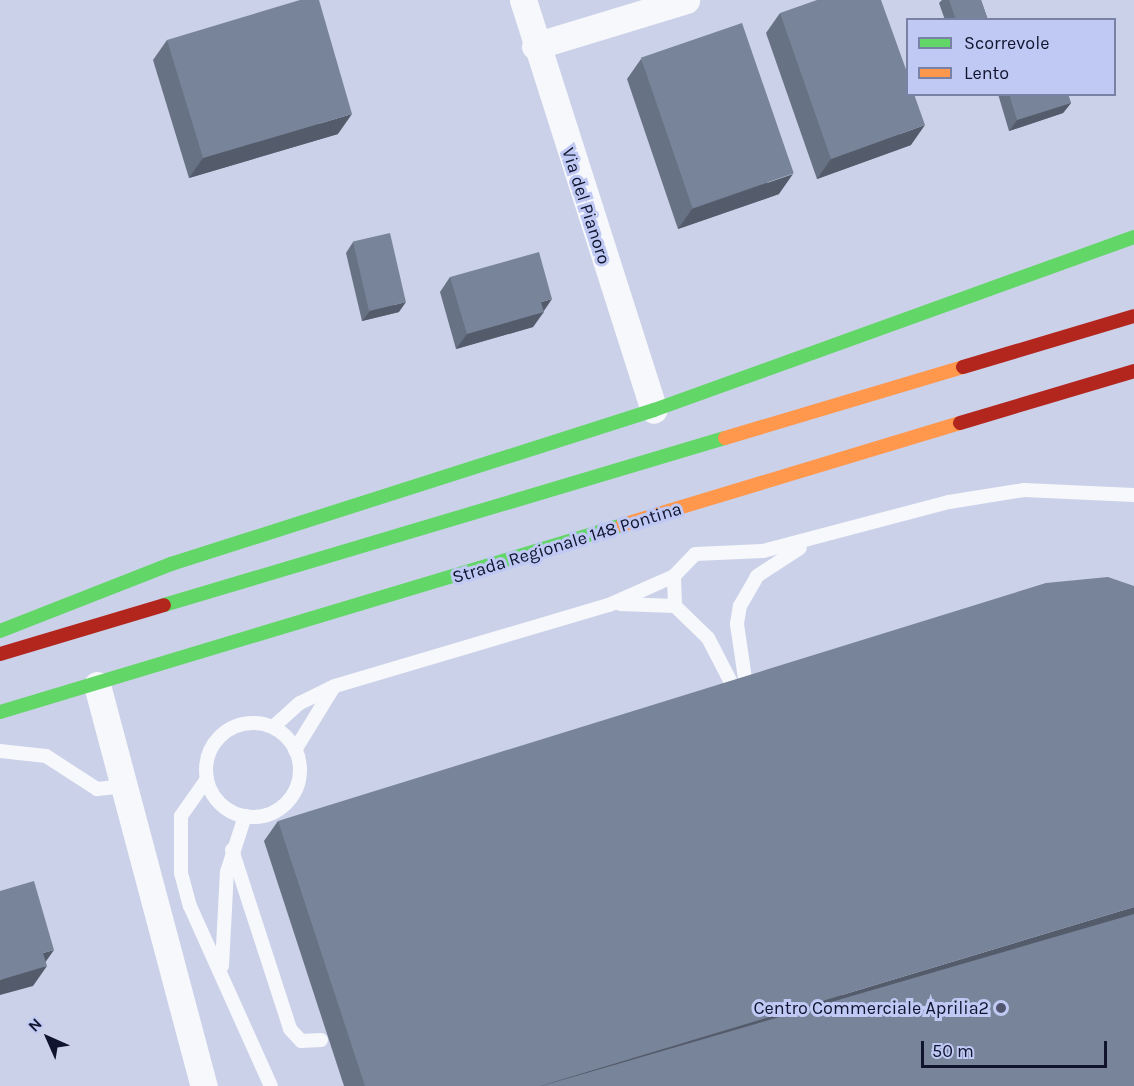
<!DOCTYPE html>
<html>
<head>
<meta charset="utf-8">
<style>
	body { margin:0 }
	#map { position:relative; width:1134px; height:1086px; overflow:hidden; background:#cbd1e8; font-family:Karla,sans-serif }
	div>[style] { position:absolute }
	.lane>* { height:14px; margin:-7px; padding:0 7px; transform-origin:7px; border-radius:7px; background:#f7f8fc }
	.lane>.ring { margin:-7px; padding:0; box-sizing:content-box; background:none; border:14px solid #f7f8fc; border-radius:50% }
	.street>* { height:27px; margin:-13.5px; padding:0 13.5px; transform-origin:13.5px; border-radius:13.5px; background:#f7f8fc }
	.fast>* { height:14px; margin:-7px; padding:0 7px; transform-origin:7px; border-radius:7px; background:#63d668 }
	.slow>* { height:14px; margin:-7px; padding:0 7px; transform-origin:7px; border-radius:7px; background:#ff974d }
	.jam>* { height:14px; margin:-7px; padding:0 7px; transform-origin:7px; border-radius:7px; background:#b3261e }
	.wall>* { inset:0; background:#677284 }
	.shaded-wall>* { inset:0; background:#545c6b }
	.building>* { inset:0; background:#788499; transform-origin:0 0 }
	.dots>* { width:16px; height:16px; translate:-50% -50%; box-sizing:border-box; border:3px solid #bfc9f4; border-radius:50% }
	span { translate:-50% -50%; white-space:nowrap; text-align:center; line-height:1.15; -webkit-text-stroke:6px #bfc9f4; paint-order:stroke }
	.street-label { font-size:18px; color:#10142e }
	.poi-label { font-size:18px; color:#10142e }
	.right { translate:-100% -50%; text-align:right }
	.legend { position:absolute; left:906px; top:18px; width:210px; height:78px; box-sizing:border-box; background:#bfc9f4; border:2px solid #7981a5; margin:0; padding:8px 10px; list-style:none; font-size:18px; color:#10142e }
	.legend li { display:flex; align-items:center; gap:12px; height:30px }
	.legend b { width:30px; border:2px solid #7981a5 }
	.north { position:absolute; left:18px; top:1008px; width:60px; height:60px; -webkit-text-stroke:4px #bfc9f4; paint-order:stroke; rotate:315deg; font-size:16px; font-weight:700; line-height:24px; text-align:center; color:#10142e }
	.north::after { content:''; display:block; margin:auto; width:21px; height:27px; background:#10142e; clip-path:polygon(50% 0,100% 100%,50% 72%,0 100%) }
	.scale { position:absolute; left:921px; top:1041px; width:186px; height:27px; box-sizing:border-box; border:3px solid #10142e; border-top:0; padding-left:8px; font-size:18px; line-height:21px; white-space:nowrap; color:#10142e; -webkit-text-stroke:4px #bfc9f4; paint-order:stroke }
</style>
</head>
<body>
<div id="map">
	<div class="lane">
		<div style="left:620px;top:604px;width:55px;rotate:2.1deg"></div>
		<div style="left:747px;top:692px;width:69px;rotate:-98.4deg"></div>
		<div style="left:737px;top:624px;width:18px;rotate:-81deg"></div>
		<div style="left:740px;top:606px;width:34px;rotate:-60deg"></div>
		<div style="left:757px;top:576px;width:51px;rotate:-33.1deg"></div>
		<div style="left:738px;top:696px;width:65px;rotate:-117.3deg"></div>
		<div style="left:708px;top:638px;width:46px;rotate:-135.9deg"></div>
		<div style="left:675px;top:606px;width:30px;rotate:-92deg"></div>
		<div style="left:674px;top:576px;width:30px;rotate:-46deg"></div>
		<div style="left:695px;top:554px;width:68px;rotate:-2.5deg"></div>
		<div style="left:763px;top:551px;width:192px;rotate:-14.8deg"></div>
		<div style="left:949px;top:502px;width:76px;rotate:-9.1deg"></div>
		<div style="left:1024px;top:490px;width:110px;rotate:2.6deg"></div>
		<div class="ring" style="left:206px;top:723px;width:80px;height:80px"></div>
		<div style="left:273px;top:727px;width:36px;rotate:-42deg"></div>
		<div style="left:300px;top:703px;width:39px;rotate:-26deg"></div>
		<div style="left:335px;top:686px;width:286px;rotate:-16.5deg"></div>
		<div style="left:609px;top:605px;width:71px;rotate:-24deg"></div>
		<div style="left:295px;top:750px;width:73px;rotate:-58.5deg"></div>
		<div style="left:0;top:751px;width:46px;rotate:6.2deg"></div>
		<div style="left:46px;top:756px;width:61px;rotate:32.9deg"></div>
		<div style="left:97px;top:789px;width:29px;rotate:-6deg"></div>
		<div style="left:207px;top:779px;width:45px;rotate:125.1deg"></div>
		<div style="left:181px;top:816px;width:57px;rotate:90deg"></div>
		<div style="left:181px;top:873px;width:34px;rotate:75deg"></div>
		<div style="left:190px;top:906px;width:197px;rotate:65.8deg"></div>
		<div style="left:232px;top:850px;width:188px;rotate:72deg"></div>
		<div style="left:290px;top:1029px;width:16px;rotate:47deg"></div>
		<div style="left:301px;top:1041px;width:20px;rotate:-3deg"></div>
		<div style="left:222px;top:966px;width:94px;rotate:-87deg"></div>
		<div style="left:227px;top:872px;width:59px;rotate:-72.2deg"></div>
	</div>
	<div class="street">
		<div style="left:523px;top:0;width:430px;rotate:72.3deg"></div>
		<div style="left:535px;top:46px;width:158px;rotate:-16.9deg"></div>
		<div style="left:97px;top:685px;width:415px;rotate:75.1deg"></div>
	</div>
	<div class="fast">
		<div style="left:654px;top:410px;width:510px;rotate:-19.82deg"></div>
		<div style="left:164px;top:605px;width:585px;rotate:-16.58deg"></div>
		<div style="left:0;top:631px;width:184px;rotate:-21.4deg"></div>
		<div style="left:171px;top:564px;width:507px;rotate:-17.68deg"></div>
		<div style="left:0;top:712px;width:650px;rotate:-16.73deg"></div>
	</div>
	<div class="slow">
		<div style="left:725px;top:438px;width:248px;rotate:-16.6deg"></div>
		<div style="left:622px;top:525px;width:353px;rotate:-16.8deg"></div>
	</div>
	<div class="jam">
		<div style="left:963px;top:367px;width:178px;rotate:-16.6deg"></div>
		<div style="left:960px;top:423px;width:182px;rotate:-16.6deg"></div>
		<div style="left:0;top:654px;width:171px;rotate:-16.6deg"></div>
	</div>
	<div class="wall">
		<div style="clip-path:polygon(942px 0,981px 0,988px 20px,945px 20px,939px 3px)"></div>
		<div style="clip-path:polygon(780px 13px,911px 145px,817px 179px,766px 33px)"></div>
		<div style="clip-path:polygon(167px 40px,338px 134px,189px 178px,153px 60px)"></div>
		<div style="clip-path:polygon(641px 59px,779px 194px,678px 229px,627px 79px)"></div>
		<div style="clip-path:polygon(998px 94px,1068px 94px,1071px 103px,1063px 113px,1009px 131px)"></div>
		<div style="clip-path:polygon(353px 242px,399px 312px,362px 321px,346px 253px)"></div>
		<div style="clip-path:polygon(450px 277px,543px 311px,544px 312px,533px 327px,456px 349px,440px 292px)"></div>
		<div style="clip-path:polygon(278px 821px,1134px 1086px,344px 1086px,264px 841px)"></div>
	</div>
	<div class="shaded-wall">
		<div style="clip-path:polygon(1071px 103px,1063px 113px,1009px 131px,1017px 120px)"></div>
		<div style="clip-path:polygon(352px 114px,338px 134px,189px 178px,203px 158px)"></div>
		<div style="clip-path:polygon(925px 125px,911px 145px,817px 179px,831px 159px)"></div>
		<div style="clip-path:polygon(793px 174px,779px 194px,678px 229px,692px 209px)"></div>
		<div style="clip-path:polygon(552px 299px,533px 327px,456px 349px,467px 334px,541px 302px)"></div>
		<div style="clip-path:polygon(406px 302px,399px 312px,362px 321px,370px 311px)"></div>
		<div style="clip-path:polygon(1134px 907px,1134px 923px,540px 1086px)"></div>
		<div style="clip-path:polygon(54px 950px,42px 967px,47px 966px,33px 986px,0 995px,0 980px,43px 953px)"></div>
	</div>
	<div class="building">
		<div style="clip-path:polygon(300px 0,319px 0,352px 114px,203px 158px,167px 40px)"></div>
		<div style="clip-path:polygon(817px 0,881px 0,908px 75px,908px 94px,914px 94px,925px 125px,831px 159px,780px 13px)"></div>
		<div style="clip-path:polygon(949px 0,981px 0,988px 20px,956px 20px)"></div>
		<div style="left:742px;top:23px;width:159px;height:107px;rotate:71deg"></div>
		<div style="clip-path:polygon(1009px 94px,1068px 94px,1071px 103px,1017px 120px)"></div>
		<div style="left:390px;top:233px;width:71px;height:38px;rotate:77deg"></div>
		<div style="clip-path:polygon(539px 252px,552px 299px,541px 302px,544px 312px,467px 334px,450px 277px)"></div>
		<div style="clip-path:polygon(1108px 577px,1134px 586px,1134px 907px,540px 1086px,365px 1086px,278px 821px,1046px 583px)"></div>
		<div style="clip-path:polygon(34px 881px,54px 950px,43px 953px,47px 966px,0 980px,0 891px)"></div>
		<div style="clip-path:polygon(1134px 914px,1134px 1086px,542px 1086px)"></div>
	</div>
	<div class="dots">
		<div style="left:1001px;top:1008px;background:#51566f"></div>
	</div>
	<div class="street-label">
		<span style="left:586px;top:206px;rotate:72deg">Via del Pianoro</span>
		<span style="left:567px;top:543px;rotate:-17deg">Strada Regionale 148 Pontina</span>
	</div>
	<div class="poi-label">
		<span class="right" style="left:989px;top:1008px">Centro Commerciale Aprilia2</span>
	</div>
	<ul class="legend">
	<li><b style="height:8px;background:#63d668"></b>Scorrevole</li>
	<li><b style="height:8px;background:#ff974d"></b>Lento</li>
	</ul>
	<div class="north">N</div>
	<div class="scale">50 m</div>
</div>
</body>
</html>
